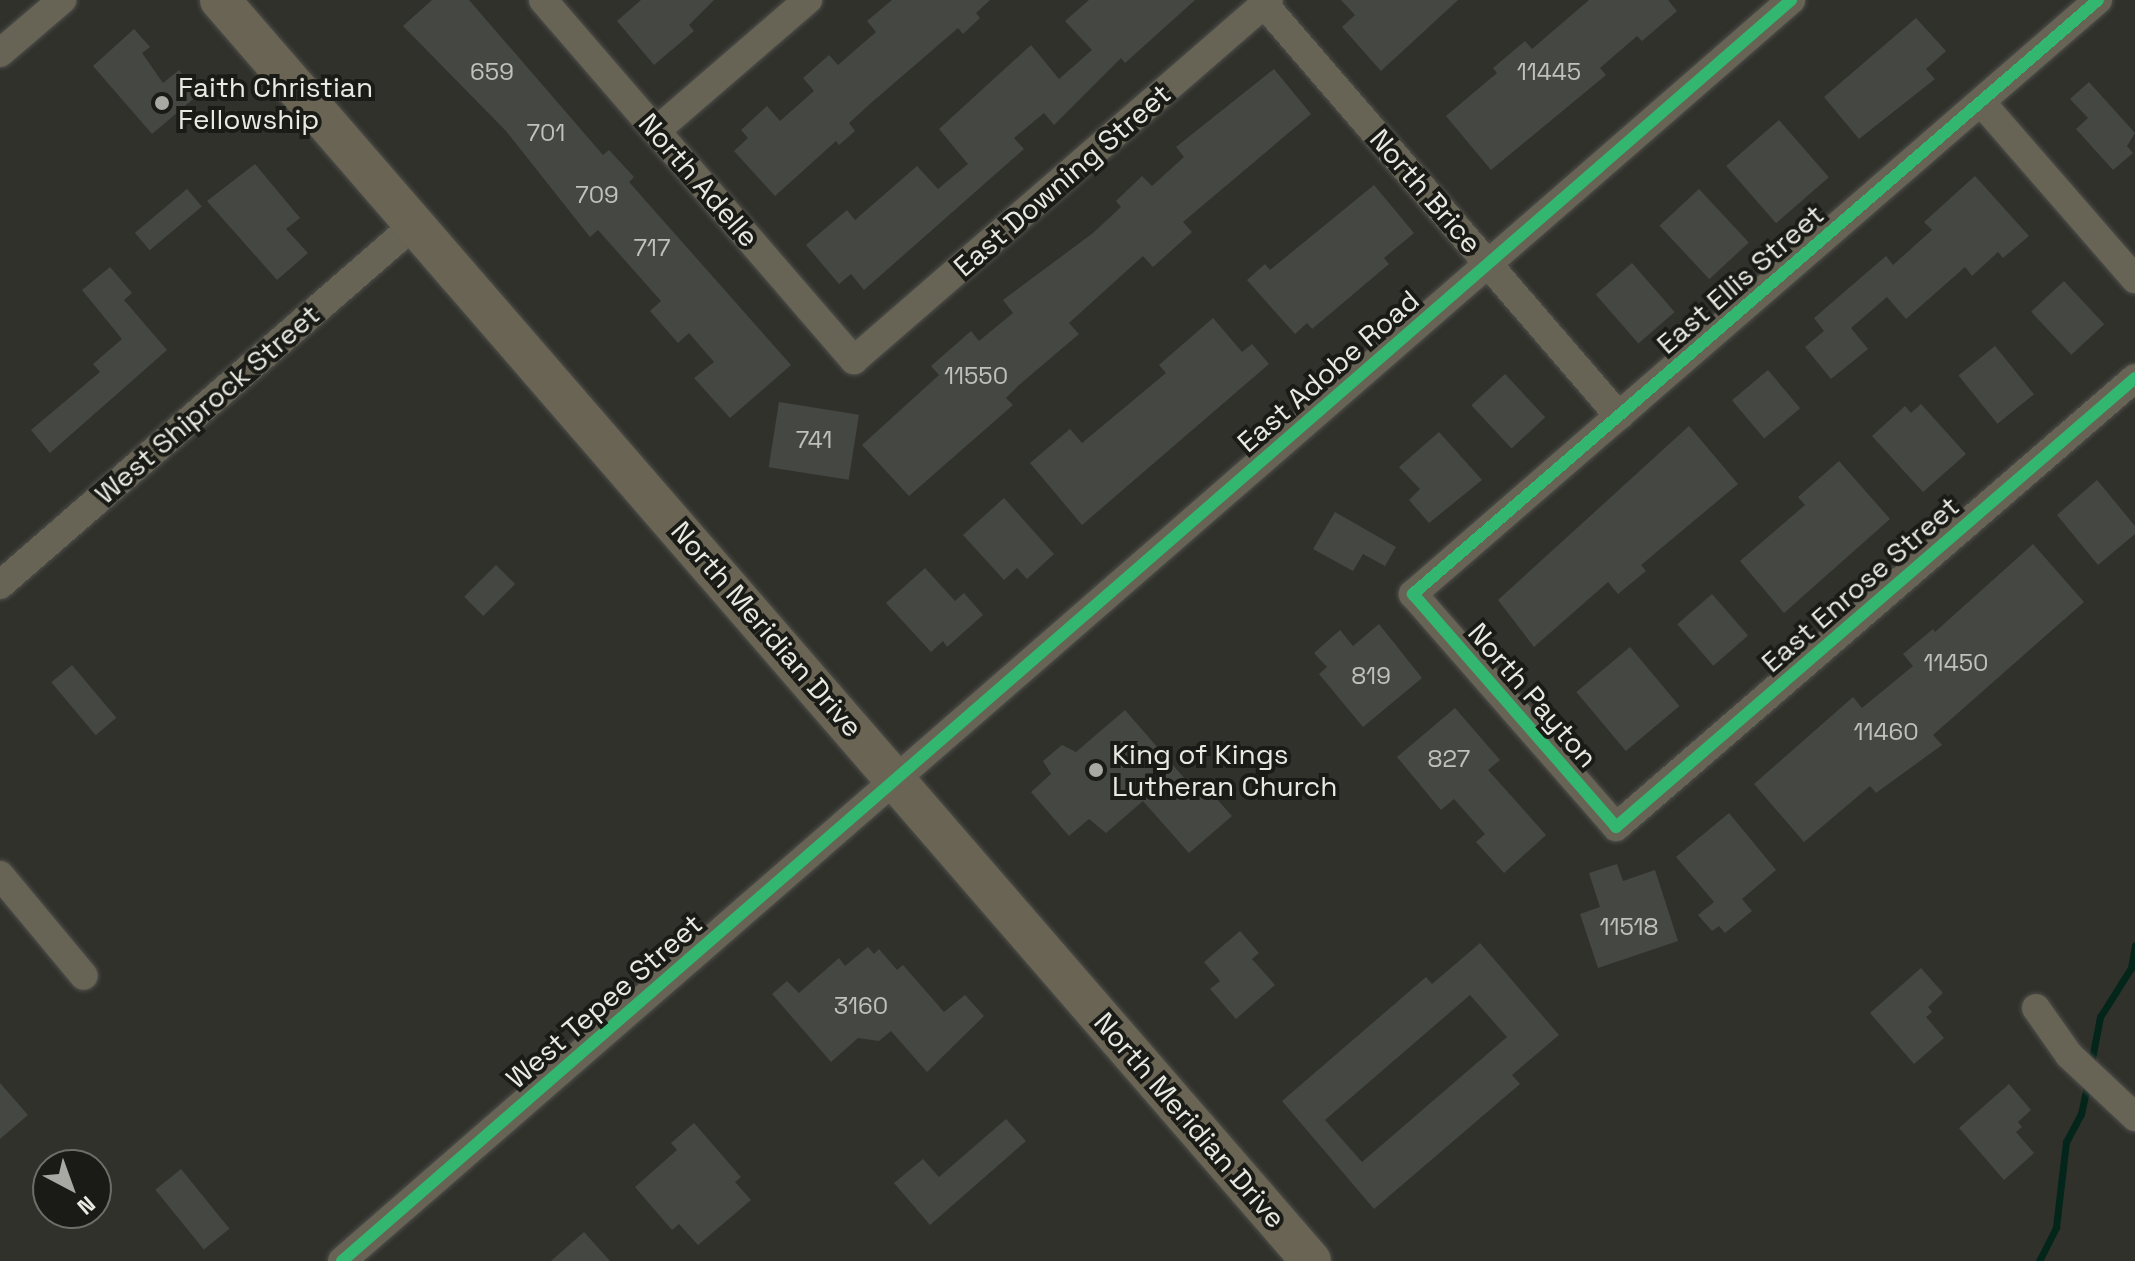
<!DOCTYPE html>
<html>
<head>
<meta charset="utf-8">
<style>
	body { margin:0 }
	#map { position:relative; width:2135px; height:1261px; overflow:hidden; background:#31312c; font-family:"Space Grotesk",sans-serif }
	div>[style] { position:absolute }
	.stream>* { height:7px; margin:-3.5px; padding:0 3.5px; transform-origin:3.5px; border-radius:3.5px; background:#04251a }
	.building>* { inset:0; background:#454743; transform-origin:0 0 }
	.roads { filter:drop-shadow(0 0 2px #4d4e4a) drop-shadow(0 0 2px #4d4e4a) }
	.street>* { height:28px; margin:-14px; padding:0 14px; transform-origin:14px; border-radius:14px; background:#676355 }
	.secondary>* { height:40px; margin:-20px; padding:0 20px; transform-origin:20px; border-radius:20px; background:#696453 }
	.cycleway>* { height:12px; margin:-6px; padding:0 6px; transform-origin:6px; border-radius:6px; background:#33b770 }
	.dots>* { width:22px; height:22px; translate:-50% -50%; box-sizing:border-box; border:4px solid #1a1b16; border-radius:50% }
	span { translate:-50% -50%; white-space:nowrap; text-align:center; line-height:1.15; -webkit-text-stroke:8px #1a1b16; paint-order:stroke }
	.number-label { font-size:24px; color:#bfc1ba }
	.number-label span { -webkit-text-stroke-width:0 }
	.poi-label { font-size:28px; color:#e8eae2 }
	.left { translate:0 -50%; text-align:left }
	.street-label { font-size:28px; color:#e8eae2 }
	.north { position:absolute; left:32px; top:1149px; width:80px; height:80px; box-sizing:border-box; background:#1a1b16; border:2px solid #6c6e68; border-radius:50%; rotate:139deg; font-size:22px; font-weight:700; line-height:32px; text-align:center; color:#e8eae2 }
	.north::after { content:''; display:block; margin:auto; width:28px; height:36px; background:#a8a9a2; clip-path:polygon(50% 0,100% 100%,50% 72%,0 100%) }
</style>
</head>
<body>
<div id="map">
	<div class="stream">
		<div style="left:2091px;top:1064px;width:48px;rotate:-79.2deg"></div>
		<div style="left:2100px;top:1017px;width:58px;rotate:-57.7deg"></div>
		<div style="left:2131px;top:968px;width:23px;rotate:-80deg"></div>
		<div style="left:2039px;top:1261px;width:38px;rotate:-63deg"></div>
		<div style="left:2056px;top:1227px;width:86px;rotate:-83.3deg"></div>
		<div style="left:2066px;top:1142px;width:32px;rotate:-62deg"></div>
		<div style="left:2081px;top:1114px;width:34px;rotate:-78deg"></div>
	</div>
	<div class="building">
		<div style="clip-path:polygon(432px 0,469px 0,603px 155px,609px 150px,634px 177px,629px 182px,791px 365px,730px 418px,694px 378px,714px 362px,689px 333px,678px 343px,650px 311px,661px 301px,598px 230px,590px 237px,506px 131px,403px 26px)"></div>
		<div style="clip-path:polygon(641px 0,714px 0,689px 25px,694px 31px,654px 65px,617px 21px)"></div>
		<div style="clip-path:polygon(892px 0,990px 0,976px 13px,980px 18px,963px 34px,958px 28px,871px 103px,849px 123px,855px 131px,839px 145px,836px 141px,775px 196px,734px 151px,748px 138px,741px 130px,767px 106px,780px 121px,814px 91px,803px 78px,829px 55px,838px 65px,876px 32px,867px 21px)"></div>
		<div style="clip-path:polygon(1089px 0,1195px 0,1125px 63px,1121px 58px,1054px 125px,1044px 113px,1014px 138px,1024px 149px,864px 290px,851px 274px,839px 284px,806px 245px,847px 210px,855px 220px,917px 166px,938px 189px,968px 164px,939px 129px,1031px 45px,1059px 79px,1092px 50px,1065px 21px)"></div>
		<div style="clip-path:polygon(1341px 0,1458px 0,1381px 71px,1342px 27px,1355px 15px)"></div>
		<div style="clip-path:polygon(1589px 0,1668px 0,1677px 11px,1642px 41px,1637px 36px,1600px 68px,1606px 75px,1491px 170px,1446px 116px,1497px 73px,1493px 68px,1525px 41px,1532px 49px)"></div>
		<div style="clip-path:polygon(1916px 18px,1946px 51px,1926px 69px,1935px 79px,1859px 139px,1824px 97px)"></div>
		<div style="clip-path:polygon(134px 29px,150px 47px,142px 53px,163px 83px,179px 70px,199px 94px,152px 134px,93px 66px)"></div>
		<div style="clip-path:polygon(1274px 69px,1311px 114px,1183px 222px,1192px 232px,1153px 267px,1143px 256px,1069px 323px,1079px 334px,1019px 385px,1006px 398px,1013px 405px,909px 496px,862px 445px,939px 375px,931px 366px,971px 331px,979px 341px,1013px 313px,1003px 300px,1093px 233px,1121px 207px,1116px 201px,1142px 176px,1152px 186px,1184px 157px,1176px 147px)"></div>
		<div style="clip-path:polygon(2089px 82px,2135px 133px,2127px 146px,2133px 153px,2113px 170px,2076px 129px,2088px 118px,2070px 99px)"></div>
		<div style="left:1779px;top:120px;width:76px;height:70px;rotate:49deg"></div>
		<div style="clip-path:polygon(255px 164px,300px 218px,286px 229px,308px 253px,277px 280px,207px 201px)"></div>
		<div style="clip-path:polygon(1975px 176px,2029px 236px,2003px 258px,1998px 252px,1972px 276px,1965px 267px,1906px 319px,1887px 297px,1851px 328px,1868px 349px,1831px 379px,1805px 347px,1824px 331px,1814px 318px,1886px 256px,1893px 265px,1932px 230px,1924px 222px)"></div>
		<div style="clip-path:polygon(1374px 185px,1414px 233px,1384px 258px,1389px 264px,1312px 329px,1307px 323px,1295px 334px,1247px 280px,1265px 264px,1270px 270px)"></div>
		<div style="left:187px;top:189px;width:23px;height:68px;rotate:50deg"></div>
		<div style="left:1699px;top:189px;width:73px;height:54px;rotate:47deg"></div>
		<div style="left:1632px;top:263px;width:65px;height:48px;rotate:49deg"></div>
		<div style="clip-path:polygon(110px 267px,132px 293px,124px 300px,167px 350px,50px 453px,31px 430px,100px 372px,93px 364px,122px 339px,82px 290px)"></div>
		<div style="left:2064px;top:281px;width:59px;height:45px;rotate:47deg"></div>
		<div style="clip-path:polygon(1213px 318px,1242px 352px,1252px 344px,1269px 364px,1082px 525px,1030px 463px,1070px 429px,1082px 443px,1166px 373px,1159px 365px)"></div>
		<div style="left:1995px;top:346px;width:62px;height:47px;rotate:51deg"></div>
		<div style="left:1768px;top:370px;width:50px;height:47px;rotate:50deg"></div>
		<div style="left:1505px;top:374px;width:59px;height:46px;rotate:47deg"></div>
		<div style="left:779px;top:402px;width:81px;height:66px;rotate:9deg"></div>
		<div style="clip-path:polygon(1921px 404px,1966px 454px,1923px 492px,1872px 436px,1905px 406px,1911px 413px)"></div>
		<div style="clip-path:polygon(1689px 426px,1738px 484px,1641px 565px,1646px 571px,1618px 594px,1608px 582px,1534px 647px,1498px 600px)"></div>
		<div style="clip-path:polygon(1439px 432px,1482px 480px,1429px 523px,1409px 500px,1420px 489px,1399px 467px)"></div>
		<div style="clip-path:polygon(1839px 461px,1890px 519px,1784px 613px,1740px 561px,1805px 505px,1798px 497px)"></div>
		<div style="clip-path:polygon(2097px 480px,2135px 526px,2135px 534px,2098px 565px,2057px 515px)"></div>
		<div style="clip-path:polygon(1004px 498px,1054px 554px,1027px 579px,1017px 568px,1004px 580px,963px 535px)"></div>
		<div style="clip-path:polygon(1335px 512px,1396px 547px,1385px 566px,1363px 554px,1353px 571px,1313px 549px)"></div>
		<div style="clip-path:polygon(2033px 544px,2084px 602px,1933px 735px,1942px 745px,1876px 793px,1870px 786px,1804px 842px,1754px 784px,1853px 697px,1862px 708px,1913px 666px,1903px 654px,1933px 629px,1935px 632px)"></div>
		<div style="left:496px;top:565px;width:27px;height:45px;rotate:45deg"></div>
		<div style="clip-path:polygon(925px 568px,955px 601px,964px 593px,983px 615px,947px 647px,943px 641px,931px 652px,886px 603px)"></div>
		<div style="left:1712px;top:594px;width:55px;height:46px;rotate:49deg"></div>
		<div style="clip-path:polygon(1379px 624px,1422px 678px,1363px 727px,1319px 674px,1327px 667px,1314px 653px,1340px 630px,1353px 646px)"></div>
		<div style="left:1630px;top:647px;width:77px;height:70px;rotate:50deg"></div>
		<div style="left:72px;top:665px;width:69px;height:27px;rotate:50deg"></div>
		<div style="clip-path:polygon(1455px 708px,1500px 760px,1488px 770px,1546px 835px,1504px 873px,1476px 842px,1485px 834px,1454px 799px,1441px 810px,1397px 757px)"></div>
		<div style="clip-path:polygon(1125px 710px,1198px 794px,1206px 787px,1232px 816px,1189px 853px,1143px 801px,1106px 833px,1089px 819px,1069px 836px,1031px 792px,1051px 774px,1043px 761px,1062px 745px,1076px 752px)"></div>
		<div style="clip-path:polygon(1729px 813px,1776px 870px,1742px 899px,1752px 911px,1725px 933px,1719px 926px,1712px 931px,1698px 915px,1714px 902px,1676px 857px)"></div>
		<div style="clip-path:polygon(1617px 864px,1623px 881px,1655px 870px,1678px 941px,1598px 968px,1580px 914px,1600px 907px,1589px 873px)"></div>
		<div style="clip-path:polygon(1240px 931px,1259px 953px,1252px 959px,1275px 985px,1236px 1019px,1210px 989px,1220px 981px,1204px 962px)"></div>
		<div style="clip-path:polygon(evenodd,1480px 943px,1559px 1035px,1512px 1075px,1520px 1084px,1374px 1209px,1282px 1101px,1426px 977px,1432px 984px,1480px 943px,1470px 995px,1507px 1037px,1362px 1162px,1325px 1120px,1470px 995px)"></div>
		<div style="clip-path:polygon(868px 947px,874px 954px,879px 949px,897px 970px,903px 965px,944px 1012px,965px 995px,984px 1016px,927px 1072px,891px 1031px,879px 1041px,858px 1038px,831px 1062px,772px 994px,787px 981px,799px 993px,839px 958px,845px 966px)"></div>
		<div style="clip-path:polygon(1921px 968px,1943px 993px,1928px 1007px,1932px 1012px,1926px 1017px,1944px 1038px,1914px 1064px,1870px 1013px)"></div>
		<div style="clip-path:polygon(0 1083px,28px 1115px,0 1139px)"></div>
		<div style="clip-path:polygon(2009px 1084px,2031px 1110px,2018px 1122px,2022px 1127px,2016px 1132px,2034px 1153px,2004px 1180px,1959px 1128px)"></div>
		<div style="clip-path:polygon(1006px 1119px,1026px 1141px,930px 1225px,894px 1183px,923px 1159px,939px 1177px)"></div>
		<div style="clip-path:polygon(694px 1123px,741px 1177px,735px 1182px,751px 1200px,698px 1245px,679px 1224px,672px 1230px,635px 1187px,677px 1150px,671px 1143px)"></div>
		<div style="left:181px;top:1169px;width:77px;height:33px;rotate:51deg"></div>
		<div style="clip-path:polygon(584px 1232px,610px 1261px,551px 1261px)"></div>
	</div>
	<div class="roads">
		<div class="street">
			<div style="left:543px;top:0;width:476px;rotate:49.2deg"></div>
			<div style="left:854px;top:360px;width:549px;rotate:-40.94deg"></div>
			<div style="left:2098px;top:0;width:907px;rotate:139.07deg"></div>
			<div style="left:1413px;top:594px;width:309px;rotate:48.9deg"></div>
			<div style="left:1616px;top:827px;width:686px;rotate:-40.86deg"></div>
			<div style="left:1264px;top:4px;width:544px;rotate:49.25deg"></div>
			<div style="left:0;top:53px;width:82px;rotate:-40.5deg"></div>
			<div style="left:1981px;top:102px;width:235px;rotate:49deg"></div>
			<div style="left:656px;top:131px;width:201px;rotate:-40.8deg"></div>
			<div style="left:0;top:585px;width:550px;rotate:-41.02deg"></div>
			<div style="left:0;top:875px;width:131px;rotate:50.3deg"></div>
			<div style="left:2036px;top:1008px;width:57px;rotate:54.9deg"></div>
			<div style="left:2069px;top:1055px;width:91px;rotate:43.2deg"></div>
			<div style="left:342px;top:1261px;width:1921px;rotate:-41.03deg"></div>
		</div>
		<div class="secondary">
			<div style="left:220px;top:0;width:1667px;rotate:49.13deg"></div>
		</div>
	</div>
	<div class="cycleway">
		<div style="left:2098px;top:0;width:907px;rotate:139.07deg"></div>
		<div style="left:1413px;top:594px;width:309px;rotate:48.9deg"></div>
		<div style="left:1616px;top:827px;width:686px;rotate:-40.86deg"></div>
		<div style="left:342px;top:1261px;width:1921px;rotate:-41.03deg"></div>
	</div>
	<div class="dots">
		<div style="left:162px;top:103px;background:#a8a9a2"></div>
		<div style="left:1096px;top:770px;background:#a8a9a2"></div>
	</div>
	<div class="number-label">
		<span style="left:492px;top:72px">659</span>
		<span style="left:1549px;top:72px">11445</span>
		<span style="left:546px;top:133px">701</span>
		<span style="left:597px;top:195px">709</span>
		<span style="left:652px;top:248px">717</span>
		<span style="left:976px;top:376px">11550</span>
		<span style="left:814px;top:440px">741</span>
		<span style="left:1956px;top:663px">11450</span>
		<span style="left:1371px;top:676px">819</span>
		<span style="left:1886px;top:732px">11460</span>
		<span style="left:1449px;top:759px">827</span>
		<span style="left:1629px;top:927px">11518</span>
		<span style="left:861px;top:1006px">3160</span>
	</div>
	<div class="poi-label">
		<span class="left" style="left:178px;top:103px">Faith Christian<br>Fellowship</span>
		<span class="left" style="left:1112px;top:770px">King of Kings<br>Lutheran Church</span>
	</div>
	<div class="street-label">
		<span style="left:699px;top:180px;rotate:49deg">North Adelle</span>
		<span style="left:1062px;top:180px;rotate:-41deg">East Downing Street</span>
		<span style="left:1426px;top:191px;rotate:49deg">North Brice</span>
		<span style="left:1740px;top:279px;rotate:-41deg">East Ellis Street</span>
		<span style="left:1328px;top:371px;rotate:-41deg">East Adobe Road</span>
		<span style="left:207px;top:404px;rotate:-41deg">West Shiprock Street</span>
		<span style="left:1860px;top:584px;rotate:-41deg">East Enrose Street</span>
		<span style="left:767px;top:629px;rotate:49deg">North Meridian Drive</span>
		<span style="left:1533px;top:695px;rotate:49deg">North Payton</span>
		<span style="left:604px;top:1001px;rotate:-41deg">West Tepee Street</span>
		<span style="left:1190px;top:1120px;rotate:49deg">North Meridian Drive</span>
	</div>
	<div class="north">N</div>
</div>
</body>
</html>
